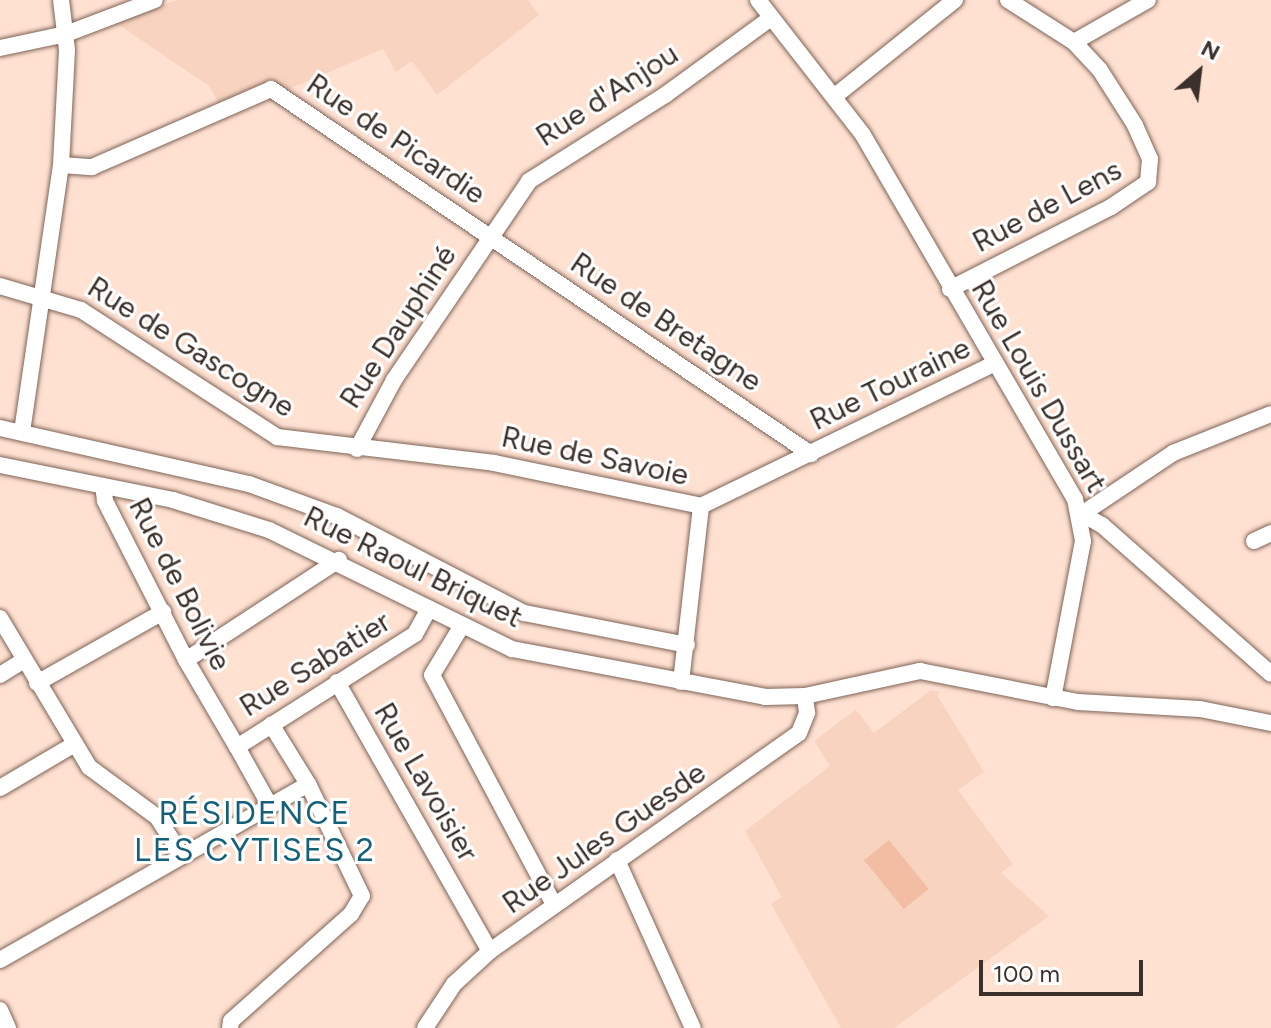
<!DOCTYPE html>
<html>
<head>
<meta charset="utf-8">
<style>
	body { margin:0 }
	#map { position:relative; width:1271px; height:1028px; overflow:hidden; background:#ffe1d2; font-family:Figtree,sans-serif }
	div>[style] { position:absolute }
	.built>* { inset:0; background:#f8d3c0 }
	.green>* { inset:0; background:#f2bda2; transform-origin:0 0 }
	.roads { filter:drop-shadow(0 0 2px #7e6457) drop-shadow(0 0 2px #7e6457) }
	.minor>* { height:16px; margin:-8px; padding:0 8px; transform-origin:8px; border-radius:8px; background:#fff }
	span { translate:-50% -50%; white-space:nowrap; text-align:center; line-height:1.15; -webkit-text-stroke:6px #fff; paint-order:stroke }
	.street-label { font-size:30px; color:#3c302a }
	.neighbourhood-label { font-size:32px; color:#145f79; letter-spacing:2px }
	.north { position:absolute; left:1159px; top:32px; width:80px; height:80px; -webkit-text-stroke:6px #fff; paint-order:stroke; rotate:28deg; font-size:22px; font-weight:700; line-height:32px; text-align:center; color:#3c302a }
	.north::after { content:''; display:block; margin:auto; width:28px; height:36px; background:#3c302a; clip-path:polygon(50% 0,100% 100%,50% 72%,0 100%) }
	.scale { position:absolute; left:979px; top:960px; width:164px; height:36px; box-sizing:border-box; border:4px solid #3c302a; border-top:0; padding-left:10px; font-size:24px; line-height:28px; white-space:nowrap; color:#3c302a; -webkit-text-stroke:6px #fff; paint-order:stroke }
</style>
</head>
<body>
<div id="map">
	<div class="built">
		<div style="clip-path:polygon(177px 0,528px 0,539px 15px,437px 95px,412px 61px,396px 72px,383px 49px,226px 116px,209px 86px,116px 23px)"></div>
		<div style="clip-path:polygon(931px 690px,941px 692px,937px 695px,984px 772px,958px 790px,1013px 864px,1001px 873px,1049px 916px,894px 1028px,841px 1028px,771px 904px,782px 897px,745px 831px,830px 766px,814px 741px,847px 716px,856px 710px,874px 733px)"></div>
	</div>
	<div class="green">
		<div style="left:889px;top:840px;width:63px;height:32px;rotate:51deg"></div>
	</div>
	<div class="roads">
		<div class="minor">
			<div style="left:758px;top:0;width:171px;rotate:52.1deg"></div>
			<div style="left:863px;top:135px;width:421px;rotate:59.8deg"></div>
			<div style="left:1075px;top:499px;width:43px;rotate:79.2deg"></div>
			<div style="left:1083px;top:541px;width:160px;rotate:100.8deg"></div>
			<div style="left:1008px;top:0;width:78px;rotate:32.5deg"></div>
			<div style="left:1074px;top:42px;width:85px;rotate:-29.6deg"></div>
			<div style="left:0;top:48px;width:67px;rotate:-12deg"></div>
			<div style="left:66px;top:34px;width:95px;rotate:-20.9deg"></div>
			<div style="left:835px;top:96px;width:154px;rotate:-38.7deg"></div>
			<div style="left:61px;top:165px;width:31px;rotate:4deg"></div>
			<div style="left:92px;top:167px;width:195px;rotate:-23.5deg"></div>
			<div style="left:271px;top:89px;width:652px;rotate:34.06deg"></div>
			<div style="left:0;top:286px;width:84px;rotate:16.5deg"></div>
			<div style="left:81px;top:310px;width:234px;rotate:32.9deg"></div>
			<div style="left:277px;top:437px;width:219px;rotate:6.8deg"></div>
			<div style="left:494px;top:463px;width:211px;rotate:11.7deg"></div>
			<div style="left:701px;top:506px;width:326px;rotate:-25.9deg"></div>
			<div style="left:950px;top:289px;width:181px;rotate:-27deg"></div>
			<div style="left:1111px;top:207px;width:45px;rotate:-34deg"></div>
			<div style="left:1148px;top:182px;width:23px;rotate:-85deg"></div>
			<div style="left:1150px;top:159px;width:37px;rotate:-114deg"></div>
			<div style="left:1135px;top:125px;width:65px;rotate:-122.5deg"></div>
			<div style="left:1100px;top:70px;width:38px;rotate:-133deg"></div>
			<div style="left:0;top:428px;width:255px;rotate:12.7deg"></div>
			<div style="left:249px;top:484px;width:94px;rotate:20deg"></div>
			<div style="left:337px;top:516px;width:211px;rotate:27.4deg"></div>
			<div style="left:524px;top:613px;width:166px;rotate:11.1deg"></div>
			<div style="left:22px;top:432px;width:270px;rotate:-81.7deg"></div>
			<div style="left:61px;top:165px;width:115px;rotate:-87deg"></div>
			<div style="left:67px;top:50px;width:50px;rotate:-96.8deg"></div>
			<div style="left:357px;top:449px;width:78px;rotate:-61.8deg"></div>
			<div style="left:394px;top:380px;width:240px;rotate:-55.8deg"></div>
			<div style="left:529px;top:181px;width:161px;rotate:-32.3deg"></div>
			<div style="left:665px;top:95px;width:131px;rotate:-36deg"></div>
			<div style="left:0;top:465px;width:177px;rotate:11.4deg"></div>
			<div style="left:173px;top:500px;width:101px;rotate:17.4deg"></div>
			<div style="left:269px;top:530px;width:271px;rotate:26.1deg"></div>
			<div style="left:512px;top:649px;width:258px;rotate:10.7deg"></div>
			<div style="left:765px;top:697px;width:40px;rotate:-1.4deg"></div>
			<div style="left:805px;top:696px;width:118px;rotate:-12.3deg"></div>
			<div style="left:920px;top:671px;width:161px;rotate:11.1deg"></div>
			<div style="left:1078px;top:702px;width:122px;rotate:3.3deg"></div>
			<div style="left:1200px;top:709px;width:72px;rotate:11.2deg"></div>
			<div style="left:103px;top:486px;width:15px;rotate:82deg"></div>
			<div style="left:105px;top:501px;width:178px;rotate:63deg"></div>
			<div style="left:186px;top:660px;width:101px;rotate:59.6deg"></div>
			<div style="left:1082px;top:514px;width:23px;rotate:29deg"></div>
			<div style="left:1102px;top:525px;width:225px;rotate:41.4deg"></div>
			<div style="left:1082px;top:514px;width:110px;rotate:-33.8deg"></div>
			<div style="left:1173px;top:453px;width:105px;rotate:-21.7deg"></div>
			<div style="left:1254px;top:541px;width:19px;rotate:-25deg"></div>
			<div style="left:0;top:618px;width:174px;rotate:59.1deg"></div>
			<div style="left:89px;top:767px;width:84px;rotate:36.3deg"></div>
			<div style="left:157px;top:817px;width:44px;rotate:57deg"></div>
			<div style="left:461px;top:627px;width:56px;rotate:121.1deg"></div>
			<div style="left:432px;top:675px;width:259px;rotate:62deg"></div>
			<div style="left:186px;top:660px;width:183px;rotate:-33.2deg"></div>
			<div style="left:0;top:675px;width:28px;rotate:-32deg"></div>
			<div style="left:337px;top:682px;width:309px;rotate:60.4deg"></div>
			<div style="left:681px;top:682px;width:177px;rotate:-83.5deg"></div>
			<div style="left:37px;top:683px;width:145px;rotate:-29.4deg"></div>
			<div style="left:0;top:788px;width:85px;rotate:-30.5deg"></div>
			<div style="left:270px;top:806px;width:68px;rotate:-119.2deg"></div>
			<div style="left:237px;top:747px;width:211px;rotate:-32.4deg"></div>
			<div style="left:415px;top:634px;width:29px;rotate:-61deg"></div>
			<div style="left:617px;top:860px;width:184px;rotate:65.7deg"></div>
			<div style="left:0;top:960px;width:355px;rotate:-29.7deg"></div>
			<div style="left:0;top:1010px;width:20px;rotate:66deg"></div>
			<div style="left:230px;top:1028px;width:7px;rotate:-82deg"></div>
			<div style="left:231px;top:1021px;width:161px;rotate:-41.7deg"></div>
			<div style="left:351px;top:914px;width:21px;rotate:-59deg"></div>
			<div style="left:362px;top:896px;width:124px;rotate:-115.7deg"></div>
			<div style="left:308px;top:784px;width:70px;rotate:-121.7deg"></div>
			<div style="left:425px;top:1028px;width:53px;rotate:-56.6deg"></div>
			<div style="left:454px;top:984px;width:49px;rotate:-42.5deg"></div>
			<div style="left:490px;top:951px;width:378px;rotate:-35.2deg"></div>
			<div style="left:799px;top:733px;width:22px;rotate:-68deg"></div>
			<div style="left:807px;top:713px;width:17px;rotate:-97deg"></div>
		</div>
	</div>
	<div class="street-label">
		<span style="left:607px;top:95px;rotate:-33deg">Rue d'Anjou</span>
		<span style="left:396px;top:139px;rotate:34deg">Rue de Picardie</span>
		<span style="left:1047px;top:206px;rotate:-28deg">Rue de Lens</span>
		<span style="left:666px;top:322px;rotate:34deg">Rue de Bretagne</span>
		<span style="left:398px;top:327px;rotate:-57deg">Rue Dauphiné</span>
		<span style="left:191px;top:347px;rotate:32deg">Rue de Gascogne</span>
		<span style="left:890px;top:384px;rotate:-26deg">Rue Touraine</span>
		<span style="left:1039px;top:386px;rotate:60deg">Rue Louis Dussart</span>
		<span style="left:595px;top:456px;rotate:12deg">Rue de Savoie</span>
		<span style="left:413px;top:567px;rotate:26deg">Rue Raoul Briquet</span>
		<span style="left:180px;top:584px;rotate:63deg">Rue de Bolivie</span>
		<span style="left:315px;top:664px;rotate:-32deg">Rue Sabatier</span>
		<span style="left:426px;top:782px;rotate:60deg">Rue Lavoisier</span>
		<span style="left:604px;top:838px;rotate:-35deg">Rue Jules Guesde</span>
	</div>
	<div class="neighbourhood-label">
		<span style="left:255px;top:832px">RÉSIDENCE<br>LES CYTISES 2</span>
	</div>
	<div class="north">N</div>
	<div class="scale">100 m</div>
</div>
</body>
</html>
